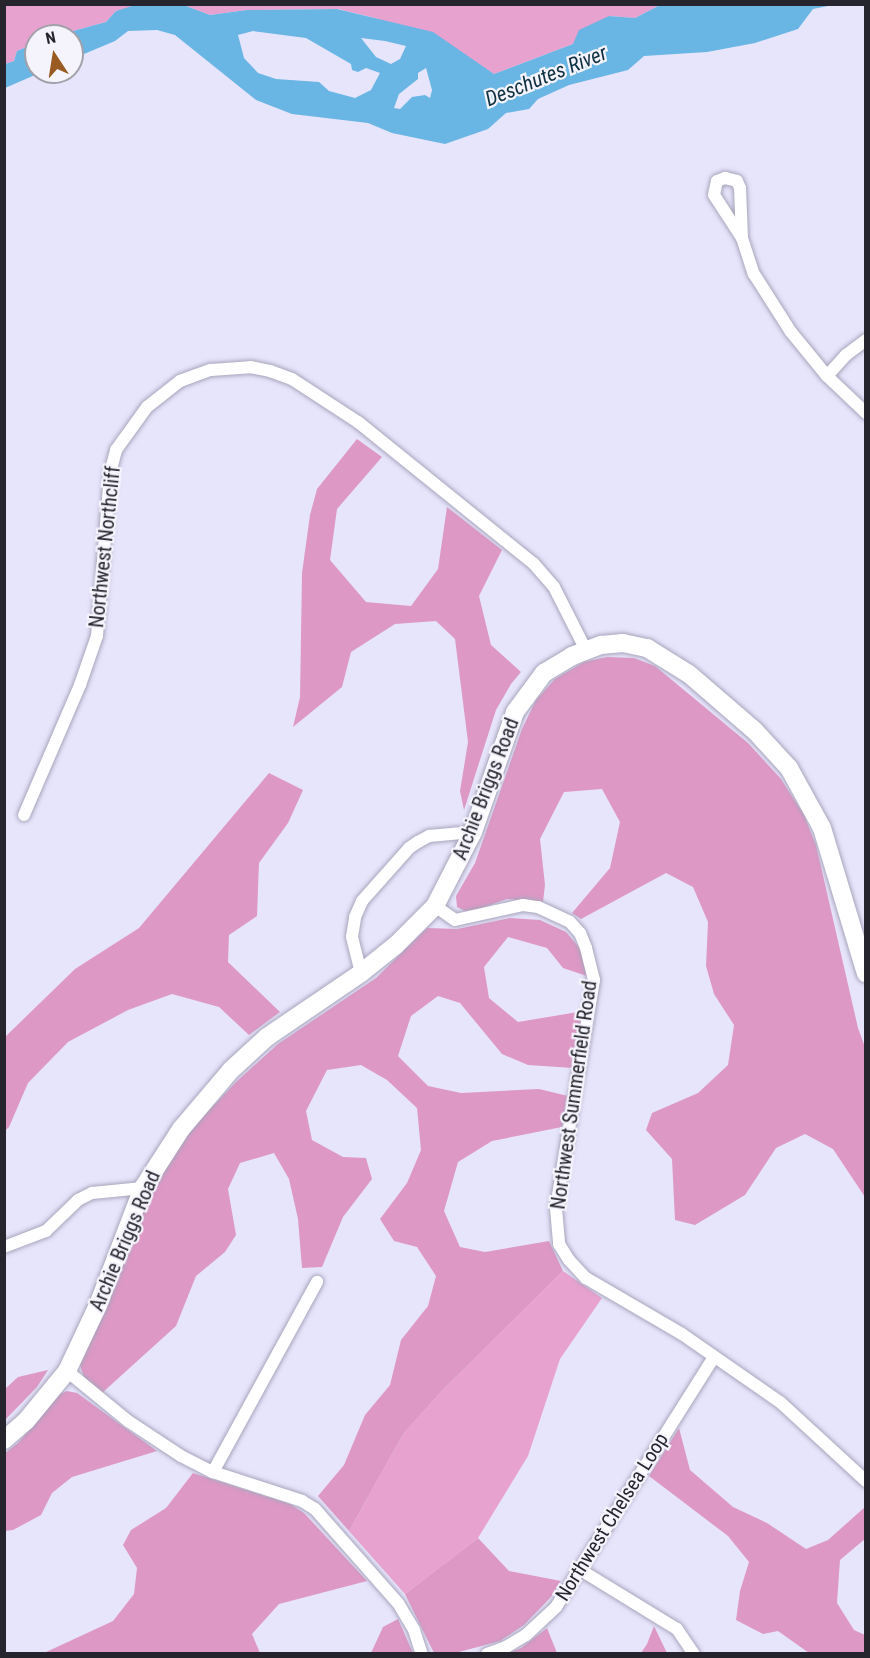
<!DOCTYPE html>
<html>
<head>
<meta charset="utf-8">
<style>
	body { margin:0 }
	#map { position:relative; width:870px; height:1658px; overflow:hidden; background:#e7e5fc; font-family:"Roboto Condensed",sans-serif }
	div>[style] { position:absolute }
	.green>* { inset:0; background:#e8a2cf }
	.forest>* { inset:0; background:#de98c5 }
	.water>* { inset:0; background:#69b5e3 }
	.roads { filter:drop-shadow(0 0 2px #a7a5bb) drop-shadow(0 0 2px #a7a5bb) }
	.street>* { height:12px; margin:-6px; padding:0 6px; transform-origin:6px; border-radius:6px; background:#fff }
	.secondary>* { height:18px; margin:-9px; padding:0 9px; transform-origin:9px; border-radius:9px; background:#fff }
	span { translate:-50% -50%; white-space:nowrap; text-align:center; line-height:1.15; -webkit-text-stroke:4.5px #f5f4fd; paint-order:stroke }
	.street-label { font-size:20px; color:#26252d }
	.water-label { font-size:21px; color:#0e3043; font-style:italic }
	.frame { position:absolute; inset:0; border:6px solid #26252d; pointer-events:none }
	.north { position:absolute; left:24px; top:24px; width:60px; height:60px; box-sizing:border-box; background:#f5f4fd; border:2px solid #a2a1aa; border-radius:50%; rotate:348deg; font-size:16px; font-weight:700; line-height:24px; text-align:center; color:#26252d }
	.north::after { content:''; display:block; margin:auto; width:21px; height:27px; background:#995b21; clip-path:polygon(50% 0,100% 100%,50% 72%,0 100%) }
</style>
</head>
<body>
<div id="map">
	<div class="green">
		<div style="clip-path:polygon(5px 5px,139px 5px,116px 11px,106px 22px,55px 36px,36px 36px,36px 43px,17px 51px,14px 61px,5px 64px)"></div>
		<div style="clip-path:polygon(169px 5px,660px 5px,635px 18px,609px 16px,573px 44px,494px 74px,463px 54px,375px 18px,338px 9px,247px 10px,210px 15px,186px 6px)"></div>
		<div style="clip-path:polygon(563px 1271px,602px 1298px,560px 1359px,528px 1456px,478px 1538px,405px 1594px,349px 1531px,404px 1433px,440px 1393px)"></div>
	</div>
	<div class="forest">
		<div style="clip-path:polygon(357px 439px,382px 457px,337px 509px,330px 560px,366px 602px,411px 606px,438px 569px,447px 507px,502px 550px,479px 596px,491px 645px,521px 672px,511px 684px,496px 710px,464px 810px,460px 791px,468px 742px,455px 639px,436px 621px,395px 624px,351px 652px,342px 687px,293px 727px,300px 697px,302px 573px,310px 515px,317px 489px)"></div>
		<div style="clip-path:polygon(607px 657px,634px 658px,655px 666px,748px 743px,781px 779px,804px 815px,816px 845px,858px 1028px,865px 1047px,865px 1197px,833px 1149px,805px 1134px,776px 1148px,745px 1195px,695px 1225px,675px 1220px,672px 1159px,646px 1130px,652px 1113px,698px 1093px,728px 1065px,734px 1025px,714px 994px,706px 966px,708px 922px,693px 887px,666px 873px,581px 919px,572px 913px,610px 868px,620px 822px,602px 789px,564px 792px,540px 839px,545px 885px,543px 902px,507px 899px,479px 909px,465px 911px,457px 907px,456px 896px,475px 863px,522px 729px,536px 700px,555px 679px,584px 662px)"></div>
		<div style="clip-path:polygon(269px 773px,303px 790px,288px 823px,259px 863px,257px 916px,229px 935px,228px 962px,280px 1012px,249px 1035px,219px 1007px,172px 994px,128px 1010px,68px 1042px,28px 1083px,9px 1127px,5px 1131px,5px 1037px,75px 969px,139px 928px)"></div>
		<div style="clip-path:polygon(510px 918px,540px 920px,566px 932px,578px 946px,587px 965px,587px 976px,563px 968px,547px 948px,508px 937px,484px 967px,489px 998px,518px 1022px,584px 1011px,573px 1068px,528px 1065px,502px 1054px,460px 1003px,438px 996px,411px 1016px,398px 1056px,428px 1086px,461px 1093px,539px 1089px,568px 1096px,562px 1127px,492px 1141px,458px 1162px,444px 1211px,460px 1247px,485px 1252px,549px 1241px,563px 1271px,440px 1393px,404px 1433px,349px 1531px,318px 1496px,344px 1465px,365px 1415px,390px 1385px,401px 1340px,428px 1306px,436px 1276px,417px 1247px,394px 1241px,380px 1219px,407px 1183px,421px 1150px,417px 1108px,387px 1080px,361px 1065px,327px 1070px,306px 1111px,312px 1140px,343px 1157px,366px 1158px,372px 1179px,343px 1217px,322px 1267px,302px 1268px,298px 1219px,289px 1179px,274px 1153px,240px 1163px,228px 1189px,236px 1235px,225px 1252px,196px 1276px,176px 1326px,102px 1393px,85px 1381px,80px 1365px,137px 1222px,157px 1180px,194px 1126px,237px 1081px,278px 1044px,376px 978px,427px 928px,457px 929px)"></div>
		<div style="clip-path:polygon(48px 1370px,37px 1387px,5px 1420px,5px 1389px,18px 1377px)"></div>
		<div style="clip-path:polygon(67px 1391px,77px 1393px,157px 1451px,72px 1477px,52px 1493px,41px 1515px,13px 1530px,5px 1531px,4px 1454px,18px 1443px,60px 1394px)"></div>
		<div style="clip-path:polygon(679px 1428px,690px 1470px,733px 1507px,767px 1523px,806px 1549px,828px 1540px,865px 1507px,865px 1539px,840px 1560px,837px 1603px,854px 1630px,865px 1635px,865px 1653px,809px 1653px,778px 1631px,763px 1634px,736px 1620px,740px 1591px,749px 1562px,728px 1536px,649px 1476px)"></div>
		<div style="clip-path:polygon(193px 1473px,290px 1504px,304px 1513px,367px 1581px,279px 1604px,252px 1634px,260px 1653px,44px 1653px,113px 1621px,134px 1594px,137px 1568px,123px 1545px,131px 1530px,166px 1508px)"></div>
		<div style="clip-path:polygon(478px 1538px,509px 1571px,561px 1581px,551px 1597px,524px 1625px,500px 1641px,459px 1652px,434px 1653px,405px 1594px)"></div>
		<div style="clip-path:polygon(398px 1619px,413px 1653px,371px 1653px,383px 1627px)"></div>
		<div style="clip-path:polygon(654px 1626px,667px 1653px,641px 1653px,647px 1644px)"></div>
		<div style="clip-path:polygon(547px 1628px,557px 1653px,509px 1653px,521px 1648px)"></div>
	</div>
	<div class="water">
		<div style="clip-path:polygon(evenodd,169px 4px,186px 6px,210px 15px,247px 10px,337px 9px,433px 32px,494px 74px,573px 44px,579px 30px,609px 16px,635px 18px,660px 5px,833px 5px,813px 9px,798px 29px,755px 43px,707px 52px,644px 56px,628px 70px,569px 85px,538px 99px,529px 109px,506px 113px,488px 129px,445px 144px,392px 133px,368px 123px,292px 114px,256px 100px,175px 35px,157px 30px,128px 31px,115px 41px,72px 59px,72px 36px,55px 36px,106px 22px,116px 11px,132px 6px,169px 4px,253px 31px,306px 38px,351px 64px,352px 70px,358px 72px,366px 68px,380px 73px,371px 90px,355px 98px,329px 91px,319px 82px,276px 79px,258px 73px,244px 58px,238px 35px,253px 31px,169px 4px,361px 38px,385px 41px,406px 46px,400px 59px,391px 64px,376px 57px,361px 38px,169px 4px,426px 68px,432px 90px,430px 98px,425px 95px,412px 97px,400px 109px,394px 108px,399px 94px,418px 79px,418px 73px,426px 68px)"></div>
		<div style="clip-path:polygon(36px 43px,36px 72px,42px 72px,5px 88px,5px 64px,14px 61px,17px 51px)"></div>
	</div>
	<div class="roads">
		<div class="street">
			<div style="left:742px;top:238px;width:51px;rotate:-123.1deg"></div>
			<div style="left:714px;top:195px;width:14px;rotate:-78deg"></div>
			<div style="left:717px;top:181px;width:9px;rotate:-21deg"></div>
			<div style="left:725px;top:178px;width:12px;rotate:14deg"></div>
			<div style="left:737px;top:181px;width:8px;rotate:67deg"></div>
			<div style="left:740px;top:188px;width:50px;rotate:87.7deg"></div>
			<div style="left:742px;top:238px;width:38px;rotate:72deg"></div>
			<div style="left:754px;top:274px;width:69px;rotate:57.5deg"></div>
			<div style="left:791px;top:332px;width:57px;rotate:50.7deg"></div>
			<div style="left:827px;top:376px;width:54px;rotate:43.5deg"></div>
			<div style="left:827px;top:376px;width:28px;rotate:-48deg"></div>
			<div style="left:846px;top:355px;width:25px;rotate:-37deg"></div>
			<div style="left:24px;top:815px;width:142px;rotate:-66.7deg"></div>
			<div style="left:80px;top:685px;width:52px;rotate:-70.9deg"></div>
			<div style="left:97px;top:636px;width:164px;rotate:-85.4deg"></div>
			<div style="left:110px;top:473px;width:24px;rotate:-75deg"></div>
			<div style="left:116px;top:450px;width:53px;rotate:-54.2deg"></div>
			<div style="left:147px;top:407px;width:42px;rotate:-38.2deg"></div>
			<div style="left:180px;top:381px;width:33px;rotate:-20deg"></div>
			<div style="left:211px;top:370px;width:39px;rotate:-4deg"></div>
			<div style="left:250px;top:367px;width:20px;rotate:11deg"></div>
			<div style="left:270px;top:371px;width:23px;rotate:20deg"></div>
			<div style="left:292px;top:379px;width:79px;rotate:33.1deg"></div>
			<div style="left:358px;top:422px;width:226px;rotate:38.9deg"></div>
			<div style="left:534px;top:564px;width:30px;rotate:49deg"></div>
			<div style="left:554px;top:587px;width:71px;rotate:63.1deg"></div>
			<div style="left:435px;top:906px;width:24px;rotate:35deg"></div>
			<div style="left:455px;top:920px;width:70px;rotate:-12.4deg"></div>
			<div style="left:523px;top:905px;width:15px;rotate:8deg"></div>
			<div style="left:538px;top:907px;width:35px;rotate:25deg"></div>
			<div style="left:570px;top:922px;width:15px;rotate:48deg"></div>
			<div style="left:580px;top:933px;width:16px;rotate:68deg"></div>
			<div style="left:586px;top:948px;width:33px;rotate:76deg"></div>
			<div style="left:594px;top:980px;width:231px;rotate:99.5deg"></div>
			<div style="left:556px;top:1208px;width:36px;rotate:85deg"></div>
			<div style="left:559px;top:1244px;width:19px;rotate:58deg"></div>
			<div style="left:569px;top:1260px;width:25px;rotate:47deg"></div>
			<div style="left:586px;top:1278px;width:111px;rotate:30.3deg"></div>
			<div style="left:682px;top:1334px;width:119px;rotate:34.8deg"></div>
			<div style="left:780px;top:1402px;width:117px;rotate:42.6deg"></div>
			<div style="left:361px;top:973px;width:37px;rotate:-104deg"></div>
			<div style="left:352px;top:937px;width:20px;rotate:-81deg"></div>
			<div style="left:355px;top:917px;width:17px;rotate:-66deg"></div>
			<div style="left:362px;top:901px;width:71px;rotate:-48.4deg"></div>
			<div style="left:409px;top:848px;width:11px;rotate:-34deg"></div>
			<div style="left:418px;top:842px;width:13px;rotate:-29deg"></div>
			<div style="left:429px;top:836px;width:44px;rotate:-5.2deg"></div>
			<div style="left:4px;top:1247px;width:45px;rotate:-20.9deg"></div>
			<div style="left:46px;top:1231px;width:45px;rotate:-44.1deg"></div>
			<div style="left:78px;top:1200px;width:16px;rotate:-27deg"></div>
			<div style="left:92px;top:1193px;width:51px;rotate:-5.6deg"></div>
			<div style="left:67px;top:1371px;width:79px;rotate:39.3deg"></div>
			<div style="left:128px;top:1421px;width:64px;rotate:33.4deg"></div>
			<div style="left:181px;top:1456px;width:36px;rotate:27deg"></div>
			<div style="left:213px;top:1472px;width:94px;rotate:18deg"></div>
			<div style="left:302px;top:1501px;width:15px;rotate:32deg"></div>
			<div style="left:315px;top:1509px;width:125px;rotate:48.6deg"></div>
			<div style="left:398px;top:1603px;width:31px;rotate:59deg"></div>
			<div style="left:414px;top:1630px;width:25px;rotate:72deg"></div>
			<div style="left:213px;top:1472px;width:217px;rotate:-61.3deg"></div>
			<div style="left:579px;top:1569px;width:115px;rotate:31.5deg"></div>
			<div style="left:677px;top:1629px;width:30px;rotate:56deg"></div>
			<div style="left:487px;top:1654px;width:20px;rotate:-20deg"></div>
			<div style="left:506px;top:1647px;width:23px;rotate:-31deg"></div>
			<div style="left:526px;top:1635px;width:41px;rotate:-43deg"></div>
			<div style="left:556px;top:1607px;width:296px;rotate:-57.7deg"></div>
		</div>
		<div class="secondary">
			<div style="left:4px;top:1440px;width:29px;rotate:-41deg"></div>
			<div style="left:26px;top:1421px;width:65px;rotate:-50.6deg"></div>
			<div style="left:67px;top:1371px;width:73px;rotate:-64.8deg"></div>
			<div style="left:98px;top:1305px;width:125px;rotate:-69deg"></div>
			<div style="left:143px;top:1188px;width:70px;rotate:-57.2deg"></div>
			<div style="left:181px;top:1129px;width:77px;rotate:-49.7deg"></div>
			<div style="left:231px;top:1070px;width:49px;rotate:-42.5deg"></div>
			<div style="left:267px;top:1037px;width:114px;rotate:-34.2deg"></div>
			<div style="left:361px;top:973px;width:45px;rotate:-38.7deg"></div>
			<div style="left:396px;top:945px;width:55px;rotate:-45deg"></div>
			<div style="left:435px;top:906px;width:83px;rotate:-62.8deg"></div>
			<div style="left:473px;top:832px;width:127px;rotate:-70.7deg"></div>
			<div style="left:515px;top:712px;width:49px;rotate:-53.4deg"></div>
			<div style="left:544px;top:673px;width:33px;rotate:-31deg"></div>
			<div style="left:572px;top:656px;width:31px;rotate:-21deg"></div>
			<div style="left:601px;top:645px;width:22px;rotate:-5deg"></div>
			<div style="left:623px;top:643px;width:25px;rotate:12deg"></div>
			<div style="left:647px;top:648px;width:49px;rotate:31.8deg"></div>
			<div style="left:689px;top:674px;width:87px;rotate:40.8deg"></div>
			<div style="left:755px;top:731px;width:50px;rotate:47.4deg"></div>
			<div style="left:789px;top:768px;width:68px;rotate:61.2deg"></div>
			<div style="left:822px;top:828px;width:152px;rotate:73.2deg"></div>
		</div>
	</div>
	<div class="street-label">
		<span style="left:105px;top:547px;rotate:-84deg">Northwest Northcliff</span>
		<span style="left:486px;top:789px;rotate:-69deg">Archie Briggs Road</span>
		<span style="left:574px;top:1095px;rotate:-82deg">Northwest Summerfield Road</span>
		<span style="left:125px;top:1241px;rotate:-67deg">Archie Briggs Road</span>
		<span style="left:612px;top:1517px;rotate:-58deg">Northwest Chelsea Loop</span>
	</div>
	<div class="water-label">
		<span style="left:546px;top:76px;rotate:-22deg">Deschutes River</span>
	</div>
	<div class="frame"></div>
	<div class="north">N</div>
</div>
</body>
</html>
